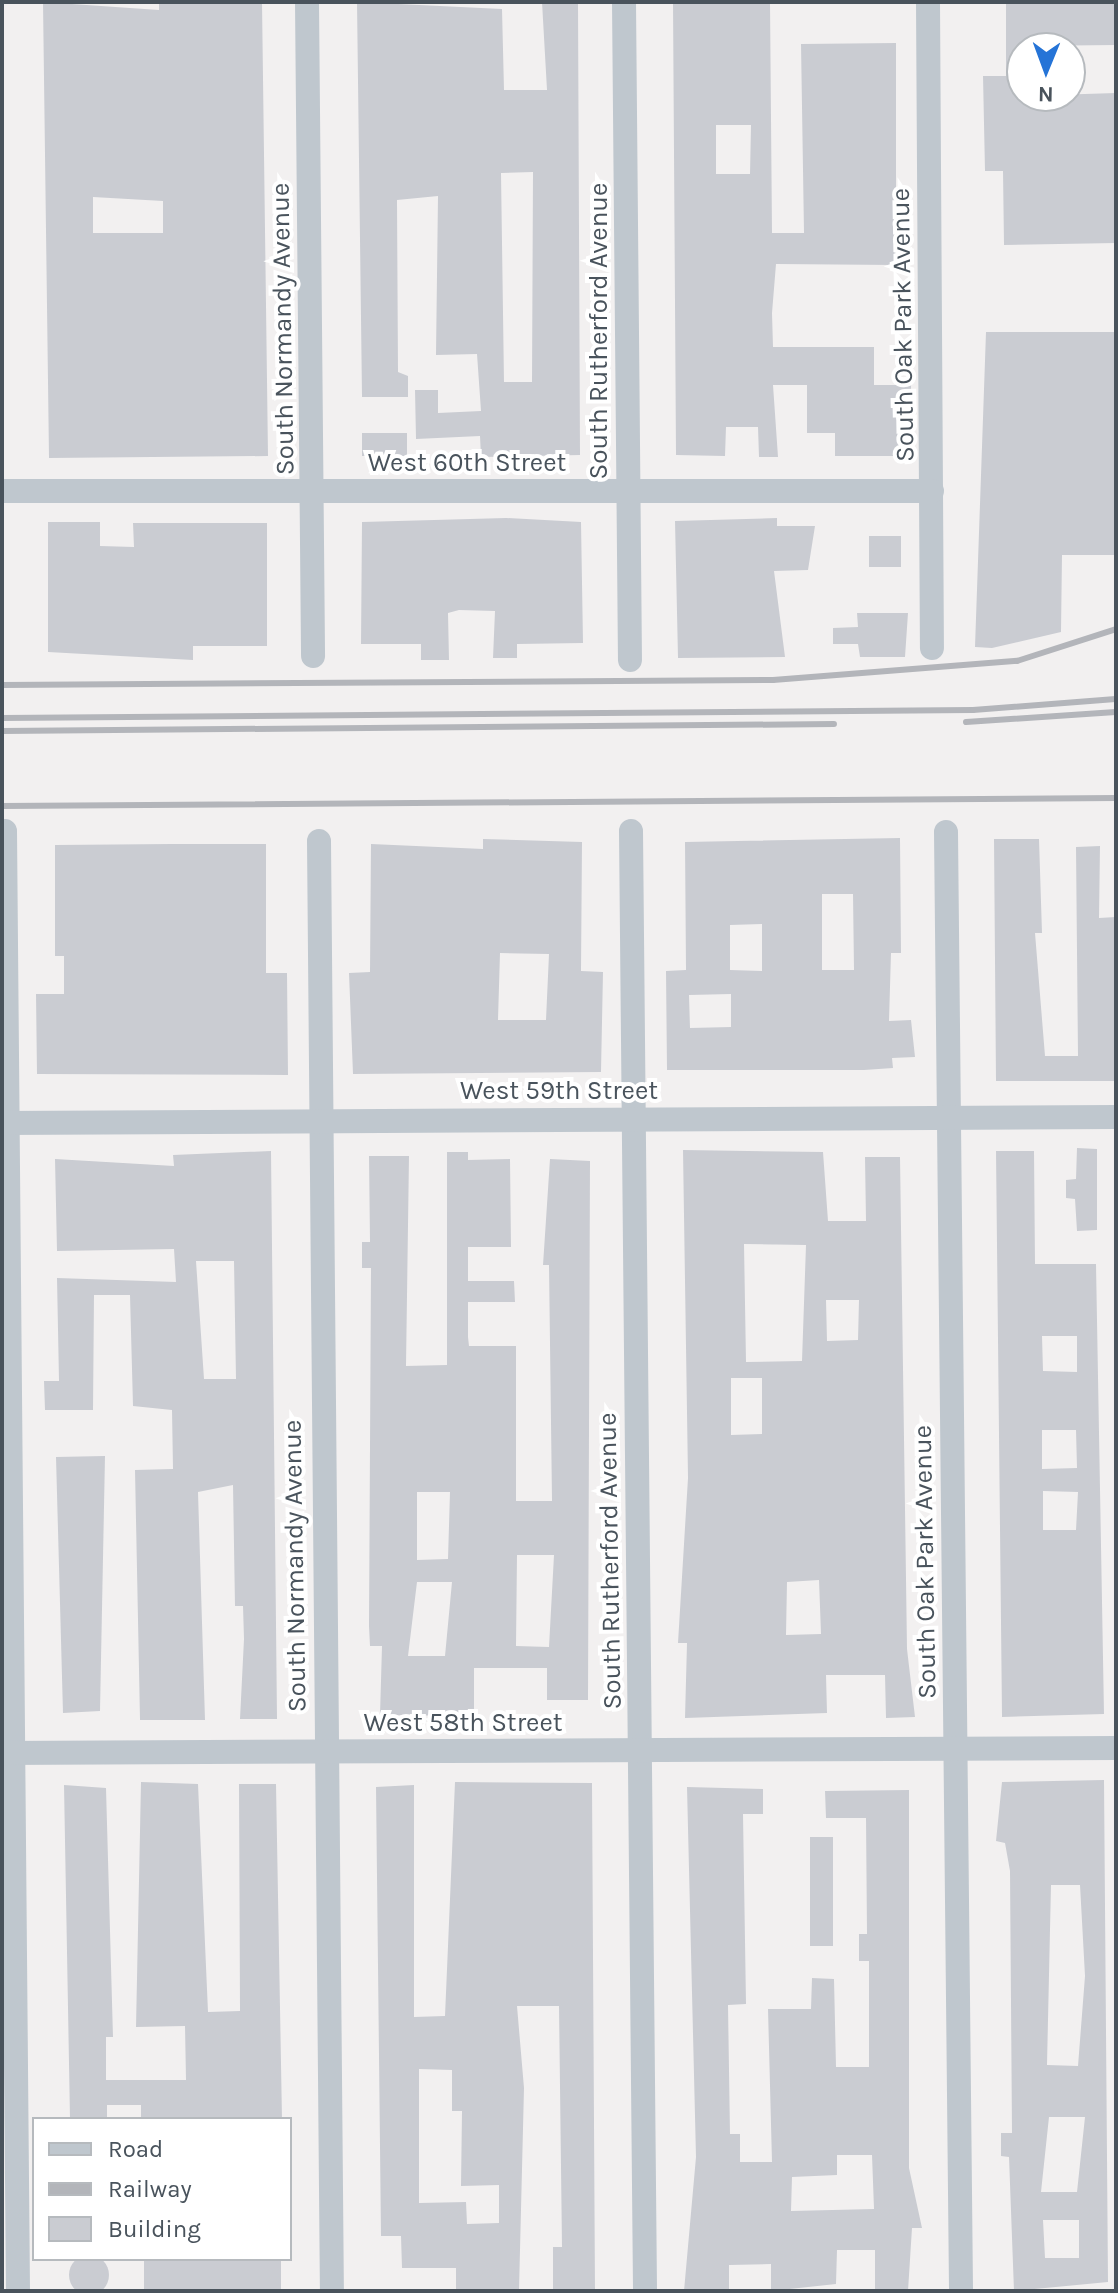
<!DOCTYPE html>
<html>
<head>
<meta charset="utf-8">
<style>
	body { margin:0 }
	#map { position:relative; width:1118px; height:2293px; overflow:hidden; background:#f2f0f0; font-family:Karla,sans-serif }
	div>[style] { position:absolute }
	.building>* { inset:0; background:#caccd2; transform-origin:0 0 }
	.round { border-radius:50% }
	.street>* { height:24px; margin:-12px; padding:0 12px; transform-origin:12px; border-radius:12px; background:#bfc7ce }
	.rail>* { height:6px; margin:-3px; padding:0 3px; transform-origin:3px; border-radius:3px; background:#b3b5ba }
	span { translate:-50% -50%; white-space:nowrap; text-align:center; line-height:1.15; -webkit-text-stroke:8px #fff; paint-order:stroke }
	.street-label { font-size:26px; color:#49535c }
	.frame { position:absolute; inset:0; border:4px solid #49535c; pointer-events:none }
	.legend { position:absolute; left:32px; top:2117px; width:260px; height:144px; box-sizing:border-box; background:#fff; border:2px solid #b6babe; margin:0; padding:10px 14px; list-style:none; font-size:24px; color:#49535c }
	.legend li { display:flex; align-items:center; gap:16px; height:40px }
	.legend b { width:40px; border:2px solid #b6babe }
	.north { position:absolute; left:1006px; top:32px; width:80px; height:80px; box-sizing:border-box; background:#fff; border:2px solid #b6babe; border-radius:50%; rotate:181deg; font-size:22px; font-weight:700; line-height:32px; text-align:center; color:#49535c }
	.north::after { content:''; display:block; margin:auto; width:28px; height:36px; background:#2574d7; clip-path:polygon(50% 0,100% 100%,50% 72%,0 100%) }
</style>
</head>
<body>
<div id="map">
	<div class="building">
		<div style="clip-path:polygon(evenodd,43px 2px,159px 10px,159px 2px,262px 2px,268px 456px,49px 458px,43px 2px,93px 197px,163px 201px,163px 233px,93px 233px,93px 197px)"></div>
		<div style="clip-path:polygon(evenodd,357px 2px,502px 9px,504px 90px,547px 90px,542px 2px,578px 2px,580px 455px,481px 457px,480px 436px,416px 439px,415px 390px,438px 390px,438px 413px,481px 411px,477px 354px,436px 355px,438px 196px,397px 200px,398px 372px,408px 376px,408px 397px,362px 397px,357px 2px,533px 172px,532px 382px,504px 382px,501px 173px,533px 172px)"></div>
		<div style="clip-path:polygon(evenodd,673px 2px,770px 2px,772px 233px,804px 233px,801px 44px,896px 43px,896px 265px,776px 264px,772px 313px,773px 347px,874px 347px,874px 385px,911px 385px,911px 456px,835px 456px,835px 433px,807px 433px,807px 385px,773px 385px,778px 457px,759px 457px,758px 427px,726px 427px,725px 456px,676px 455px,673px 2px,716px 125px,751px 125px,750px 174px,716px 174px,716px 125px)"></div>
		<div style="clip-path:polygon(1006px 2px,1116px 2px,1116px 45px,1022px 46px,1022px 96px,1116px 93px,1116px 243px,1004px 245px,1003px 171px,985px 171px,983px 76px,1006px 76px)"></div>
		<div style="clip-path:polygon(986px 332px,1116px 332px,1116px 555px,1062px 555px,1061px 632px,992px 648px,975px 647px)"></div>
		<div style="left:362px;top:433px;width:45px;height:23px"></div>
		<div style="clip-path:polygon(506px 518px,581px 522px,583px 643px,517px 644px,517px 658px,493px 658px,495px 611px,459px 610px,448px 613px,449px 660px,421px 660px,421px 644px,361px 644px,362px 522px)"></div>
		<div style="clip-path:polygon(777px 518px,777px 526px,815px 526px,808px 570px,774px 571px,785px 657px,678px 658px,675px 521px)"></div>
		<div style="clip-path:polygon(48px 522px,100px 522px,100px 546px,134px 547px,133px 523px,267px 523px,267px 646px,193px 646px,193px 660px,48px 652px)"></div>
		<div style="left:869px;top:536px;width:32px;height:31px"></div>
		<div style="clip-path:polygon(857px 613px,908px 613px,905px 657px,860px 657px,858px 644px,833px 644px,833px 628px,858px 627px)"></div>
		<div style="clip-path:polygon(evenodd,900px 838px,901px 953px,891px 953px,889px 1021px,911px 1020px,915px 1057px,892px 1058px,893px 1068px,864px 1070px,667px 1070px,666px 971px,686px 970px,685px 842px,900px 838px,822px 894px,853px 894px,854px 970px,822px 970px,822px 894px,900px 838px,762px 924px,762px 971px,730px 970px,730px 925px,762px 924px,900px 838px,731px 994px,731px 1027px,690px 1028px,689px 995px,731px 994px)"></div>
		<div style="clip-path:polygon(evenodd,483px 839px,582px 842px,581px 971px,603px 972px,601px 1072px,353px 1074px,349px 973px,370px 972px,371px 844px,483px 849px,483px 839px,500px 953px,549px 954px,546px 1020px,498px 1020px,500px 953px)"></div>
		<div style="clip-path:polygon(994px 839px,1039px 839px,1042px 933px,1035px 933px,1045px 1056px,1078px 1056px,1076px 847px,1100px 846px,1099px 918px,1116px 917px,1116px 1081px,996px 1081px)"></div>
		<div style="clip-path:polygon(172px 844px,266px 844px,266px 973px,287px 973px,288px 1075px,37px 1074px,36px 994px,64px 994px,64px 956px,55px 956px,55px 845px)"></div>
		<div style="clip-path:polygon(1077px 1148px,1097px 1149px,1097px 1230px,1077px 1231px,1075px 1199px,1066px 1198px,1066px 1180px,1076px 1179px)"></div>
		<div style="clip-path:polygon(evenodd,683px 1150px,823px 1152px,828px 1221px,866px 1221px,865px 1157px,900px 1157px,907px 1649px,915px 1717px,886px 1718px,885px 1675px,826px 1675px,827px 1713px,685px 1718px,687px 1643px,678px 1643px,688px 1478px,683px 1150px,744px 1244px,806px 1245px,802px 1361px,746px 1362px,744px 1244px,683px 1150px,826px 1300px,859px 1300px,858px 1340px,827px 1341px,826px 1300px,683px 1150px,731px 1378px,762px 1378px,762px 1434px,731px 1435px,731px 1378px,683px 1150px,819px 1580px,821px 1634px,786px 1635px,787px 1582px,819px 1580px)"></div>
		<div style="clip-path:polygon(evenodd,271px 1151px,277px 1719px,240px 1719px,244px 1639px,243px 1606px,235px 1606px,233px 1485px,198px 1492px,205px 1720px,140px 1720px,135px 1470px,173px 1469px,172px 1410px,133px 1406px,130px 1295px,94px 1295px,93px 1410px,45px 1410px,44px 1381px,59px 1381px,57px 1278px,176px 1282px,174px 1249px,57px 1251px,55px 1159px,174px 1166px,173px 1155px,271px 1151px,196px 1261px,234px 1261px,236px 1379px,204px 1379px,196px 1261px)"></div>
		<div style="clip-path:polygon(evenodd,996px 1151px,1034px 1151px,1035px 1264px,1096px 1264px,1104px 1714px,1002px 1717px,996px 1151px,1042px 1336px,1077px 1336px,1077px 1372px,1043px 1371px,1042px 1336px,996px 1151px,1042px 1430px,1076px 1430px,1077px 1468px,1042px 1469px,1042px 1430px,996px 1151px,1043px 1491px,1078px 1492px,1076px 1530px,1043px 1530px,1043px 1491px)"></div>
		<div style="clip-path:polygon(evenodd,447px 1152px,468px 1152px,468px 1160px,510px 1159px,511px 1247px,468px 1247px,468px 1281px,514px 1281px,515px 1302px,468px 1302px,468px 1337px,469px 1346px,516px 1346px,516px 1501px,552px 1501px,549px 1265px,543px 1265px,550px 1159px,590px 1161px,588px 1700px,547px 1700px,547px 1668px,474px 1668px,474px 1716px,380px 1715px,382px 1646px,370px 1646px,369px 1626px,371px 1268px,362px 1268px,362px 1242px,370px 1242px,369px 1156px,409px 1156px,406px 1366px,447px 1365px,447px 1152px,417px 1492px,450px 1492px,448px 1559px,417px 1560px,417px 1492px,447px 1152px,517px 1555px,554px 1555px,549px 1647px,516px 1646px,517px 1555px,447px 1152px,417px 1582px,452px 1582px,445px 1656px,408px 1656px,417px 1582px)"></div>
		<div style="clip-path:polygon(105px 1456px,100px 1711px,63px 1713px,56px 1457px)"></div>
		<div style="clip-path:polygon(evenodd,1104px 1780px,1108px 2282px,1014px 2291px,1009px 2157px,1001px 2156px,1001px 2133px,1012px 2133px,1010px 1871px,1005px 1843px,996px 1841px,1002px 1782px,1104px 1780px,1051px 1885px,1080px 1885px,1085px 1976px,1078px 2066px,1047px 2065px,1051px 1885px,1104px 1780px,1049px 2117px,1085px 2117px,1077px 2192px,1041px 2192px,1049px 2117px,1104px 1780px,1043px 2220px,1079px 2220px,1079px 2258px,1045px 2258px,1043px 2220px)"></div>
		<div style="clip-path:polygon(141px 1782px,198px 1784px,208px 2012px,240px 2011px,239px 1784px,276px 1784px,282px 2119px,141px 2119px,141px 2105px,107px 2105px,107px 2119px,70px 2119px,64px 1785px,106px 1788px,113px 2037px,106px 2037px,106px 2080px,186px 2080px,185px 2026px,136px 2027px)"></div>
		<div style="clip-path:polygon(evenodd,455px 1782px,592px 1783px,595px 2291px,553px 2291px,553px 2247px,562px 2247px,559px 2006px,517px 2006px,524px 2088px,519px 2291px,456px 2290px,456px 2268px,402px 2268px,401px 2236px,381px 2236px,376px 1787px,414px 1785px,414px 2017px,445px 2016px,455px 1782px,419px 2069px,452px 2070px,452px 2111px,462px 2111px,461px 2186px,499px 2185px,499px 2223px,467px 2224px,466px 2202px,419px 2203px,419px 2069px)"></div>
		<div style="clip-path:polygon(evenodd,687px 1787px,763px 1789px,763px 1814px,743px 1814px,746px 2004px,728px 2005px,730px 2134px,740px 2134px,740px 2162px,772px 2162px,768px 2009px,811px 2009px,812px 1978px,834px 1979px,836px 2067px,869px 2067px,869px 1961px,859px 1961px,859px 1934px,867px 1934px,866px 1818px,826px 1818px,825px 1791px,909px 1790px,909px 2168px,922px 2228px,912px 2228px,908px 2291px,875px 2291px,875px 2250px,837px 2250px,836px 2284px,771px 2291px,771px 2264px,729px 2265px,729px 2291px,684px 2291px,696px 2157px,687px 1787px,837px 2155px,872px 2155px,874px 2209px,791px 2211px,792px 2177px,837px 2175px,837px 2155px)"></div>
		<div style="left:810px;top:1837px;width:23px;height:109px"></div>
		<div class="round" style="left:69px;top:2255px;width:40px;height:40px"></div>
		<div style="left:144px;top:2259px;width:137px;height:32px"></div>
	</div>
	<div class="street">
		<div style="left:307px;top:2px;width:654px;rotate:89.47deg"></div>
		<div style="left:624px;top:2px;width:658px;rotate:89.48deg"></div>
		<div style="left:928px;top:2px;width:646px;rotate:89.65deg"></div>
		<div style="left:2px;top:491px;width:930px"></div>
		<div style="left:5px;top:831px;width:1460px;rotate:89.49deg"></div>
		<div style="left:631px;top:831px;width:1460px;rotate:89.45deg"></div>
		<div style="left:946px;top:832px;width:1459px;rotate:89.41deg"></div>
		<div style="left:319px;top:841px;width:1450px;rotate:89.49deg"></div>
		<div style="left:2px;top:1123px;width:1114px;rotate:-0.31deg"></div>
		<div style="left:2px;top:1753px;width:1114px;rotate:-0.26deg"></div>
	</div>
	<div class="rail">
		<div style="left:2px;top:685px;width:771px;rotate:-0.37deg"></div>
		<div style="left:773px;top:680px;width:245px;rotate:-4.5deg"></div>
		<div style="left:1017px;top:661px;width:104px;rotate:-17.9deg"></div>
		<div style="left:2px;top:718px;width:971px;rotate:-0.47deg"></div>
		<div style="left:973px;top:710px;width:143px;rotate:-4.4deg"></div>
		<div style="left:966px;top:722px;width:150px;rotate:-3.8deg"></div>
		<div style="left:2px;top:731px;width:832px;rotate:-0.48deg"></div>
		<div style="left:2px;top:806px;width:1114px;rotate:-0.41deg"></div>
	</div>
	<div class="street-label">
		<span style="left:903px;top:325px;rotate:-91deg">South Oak Park Avenue</span>
		<span style="left:283px;top:329px;rotate:-91deg">South Normandy Avenue</span>
		<span style="left:599px;top:331px;rotate:-90deg">South Rutherford Avenue</span>
		<span style="left:467px;top:463px">West 60th Street</span>
		<span style="left:559px;top:1091px">West 59th Street</span>
		<span style="left:610px;top:1561px;rotate:-91deg">South Rutherford Avenue</span>
		<span style="left:925px;top:1562px;rotate:-91deg">South Oak Park Avenue</span>
		<span style="left:295px;top:1566px;rotate:-91deg">South Normandy Avenue</span>
		<span style="left:463px;top:1723px">West 58th Street</span>
	</div>
	<div class="frame"></div>
	<ul class="legend">
	<li><b style="height:10px;background:#bfc7ce"></b>Road</li>
	<li><b style="height:10px;background:#b3b5ba"></b>Railway</li>
	<li><b style="height:22px;background:#caccd2"></b>Building</li>
	</ul>
	<div class="north">N</div>
</div>
</body>
</html>
